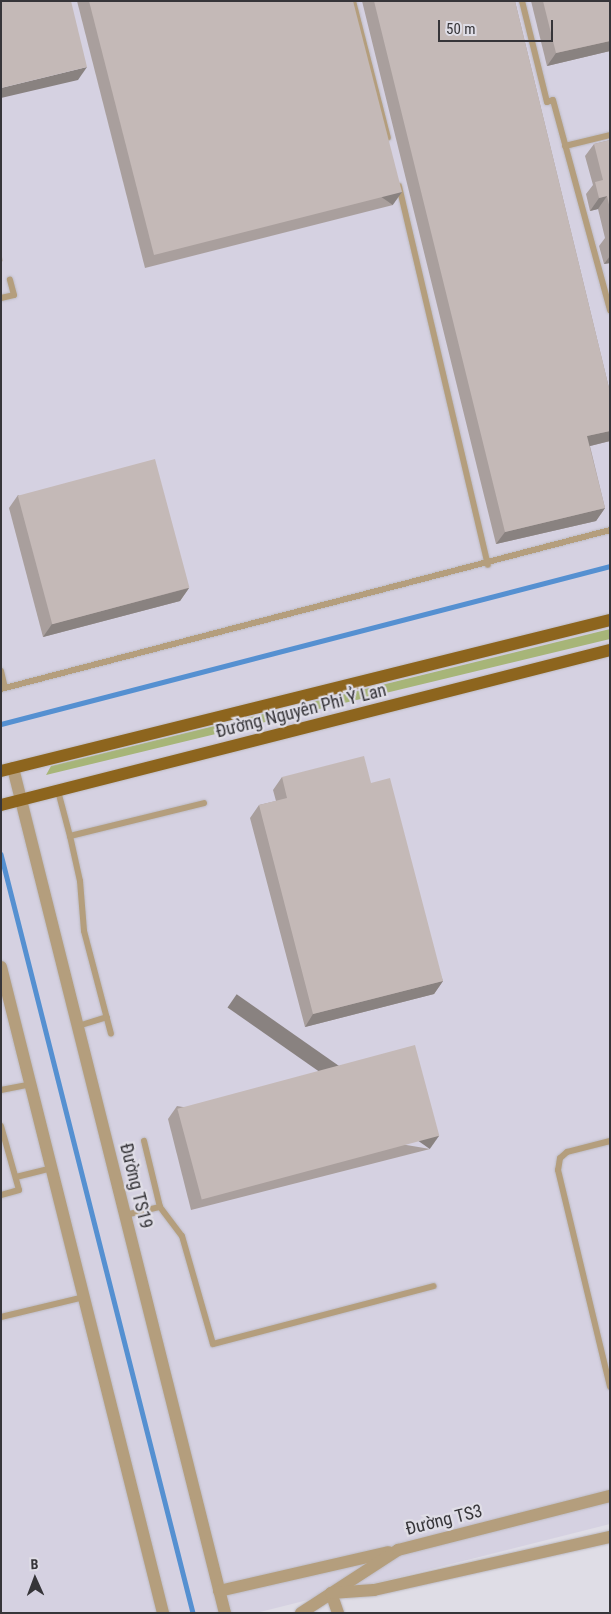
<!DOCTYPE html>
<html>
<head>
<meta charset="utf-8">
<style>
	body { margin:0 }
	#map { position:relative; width:611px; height:1614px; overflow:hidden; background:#dfdde6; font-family:"Roboto Condensed",sans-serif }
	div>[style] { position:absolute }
	.built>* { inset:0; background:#d5d1e1 }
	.green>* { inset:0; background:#a7b578 }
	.stream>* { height:4.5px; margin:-2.25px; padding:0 2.25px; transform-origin:2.25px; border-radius:2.25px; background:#5590d1 }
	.roads { filter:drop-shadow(0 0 1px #bdbbc3) drop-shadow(0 0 1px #bdbbc3) }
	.service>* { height:6px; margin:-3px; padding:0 3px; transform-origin:3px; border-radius:3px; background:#b49e7d }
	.minor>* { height:12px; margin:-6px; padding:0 6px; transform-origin:6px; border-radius:6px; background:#b49e7d }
	.primary>* { height:12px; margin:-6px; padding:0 6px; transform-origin:6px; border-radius:6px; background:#8d651e }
	.wall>* { inset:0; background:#a99f9d }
	.shaded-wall>* { inset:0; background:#898280; transform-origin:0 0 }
	.building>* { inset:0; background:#c4b9b7; transform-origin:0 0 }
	span { translate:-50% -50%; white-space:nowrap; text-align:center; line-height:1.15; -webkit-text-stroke:4.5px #dfdde6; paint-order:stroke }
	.street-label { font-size:18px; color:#363539 }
	.frame { position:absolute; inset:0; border:2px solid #363539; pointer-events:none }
	.north { position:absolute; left:10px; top:1554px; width:50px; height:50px; -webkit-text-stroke:4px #dfdde6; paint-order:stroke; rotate:358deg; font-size:14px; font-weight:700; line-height:20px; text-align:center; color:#363539 }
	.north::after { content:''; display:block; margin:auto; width:18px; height:22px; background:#363539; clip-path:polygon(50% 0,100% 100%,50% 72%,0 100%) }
	.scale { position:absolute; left:438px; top:20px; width:115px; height:22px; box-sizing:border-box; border:2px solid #363539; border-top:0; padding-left:6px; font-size:15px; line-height:18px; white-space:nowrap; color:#363539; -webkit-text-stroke:4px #dfdde6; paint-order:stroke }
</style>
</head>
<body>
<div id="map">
	<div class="built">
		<div style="clip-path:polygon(1px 1px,610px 1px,610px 1524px,256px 1613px,1px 1613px)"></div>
	</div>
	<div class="green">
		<div style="clip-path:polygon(610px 629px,610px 639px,46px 775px,51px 766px)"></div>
	</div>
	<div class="stream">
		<div style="left:1px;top:724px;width:629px;rotate:-14.54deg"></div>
		<div style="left:1px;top:854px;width:783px;rotate:75.8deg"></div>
	</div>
	<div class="roads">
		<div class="service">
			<div style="left:353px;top:1px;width:141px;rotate:75.7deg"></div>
			<div style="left:522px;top:1px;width:104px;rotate:76.1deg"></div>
			<div style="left:547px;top:102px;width:6px;rotate:-18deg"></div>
			<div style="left:553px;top:100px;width:218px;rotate:74.8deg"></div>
			<div style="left:565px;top:146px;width:46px;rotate:-13.7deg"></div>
			<div style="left:399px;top:186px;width:389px;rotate:76.8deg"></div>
			<div style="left:1px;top:298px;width:13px;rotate:-13deg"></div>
			<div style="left:14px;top:295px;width:16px;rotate:-105deg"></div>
			<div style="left:1px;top:671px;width:17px;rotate:77deg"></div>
			<div style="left:1px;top:689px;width:629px;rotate:-14.63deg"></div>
			<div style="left:58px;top:791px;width:47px;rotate:75.1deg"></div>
			<div style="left:70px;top:836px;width:138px;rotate:-13.8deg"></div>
			<div style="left:70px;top:836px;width:46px;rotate:77.5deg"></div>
			<div style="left:80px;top:881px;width:50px;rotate:85.4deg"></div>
			<div style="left:84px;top:931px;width:106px;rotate:75.3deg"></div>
			<div style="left:78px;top:1026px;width:30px;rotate:-17deg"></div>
			<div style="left:1px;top:1090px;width:31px;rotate:-11deg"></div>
			<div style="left:1px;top:1126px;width:66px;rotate:74.3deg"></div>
			<div style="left:19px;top:1190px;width:19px;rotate:164deg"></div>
			<div style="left:610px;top:1141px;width:44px;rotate:165.7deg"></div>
			<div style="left:567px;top:1152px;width:9px;rotate:139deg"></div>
			<div style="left:560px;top:1158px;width:12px;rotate:99deg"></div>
			<div style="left:558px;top:1170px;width:223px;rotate:76.5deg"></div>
			<div style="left:16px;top:1177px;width:37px;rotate:-14deg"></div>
			<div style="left:160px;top:1207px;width:36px;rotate:53deg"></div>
			<div style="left:182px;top:1236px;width:112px;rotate:74deg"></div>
			<div style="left:213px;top:1344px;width:228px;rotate:-14.7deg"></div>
			<div style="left:125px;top:1215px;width:36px;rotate:-13deg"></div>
			<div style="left:160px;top:1207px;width:68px;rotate:-103.6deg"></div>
			<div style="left:1px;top:1317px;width:85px;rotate:-13.5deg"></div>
		</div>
		<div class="minor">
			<div style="left:13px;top:768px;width:871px;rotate:75.92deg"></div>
			<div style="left:1px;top:967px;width:666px;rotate:75.92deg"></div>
			<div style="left:219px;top:1591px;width:174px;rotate:-12.9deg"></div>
			<div style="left:301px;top:1613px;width:116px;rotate:-33deg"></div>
			<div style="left:398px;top:1550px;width:219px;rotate:-14.3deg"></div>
			<div style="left:338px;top:1613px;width:21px;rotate:-109deg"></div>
			<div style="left:331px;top:1593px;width:43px;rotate:-4deg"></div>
			<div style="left:374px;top:1590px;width:242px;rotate:-12.7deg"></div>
		</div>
		<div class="primary">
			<div style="left:1px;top:771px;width:627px;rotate:-13.93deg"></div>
			<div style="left:1px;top:805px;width:628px;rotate:-14.28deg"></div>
		</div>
	</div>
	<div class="wall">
		<div style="clip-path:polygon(77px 1px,353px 1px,393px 205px,145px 268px)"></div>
		<div style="clip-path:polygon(362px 1px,515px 1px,610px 392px,610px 441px,590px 446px,605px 508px,596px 521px,496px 544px)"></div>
		<div style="clip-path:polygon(531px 1px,610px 1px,610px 51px,547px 66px)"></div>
		<div style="clip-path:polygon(610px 140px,610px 263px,604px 264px,599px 246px,605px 238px,598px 209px,590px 211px,586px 194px,593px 185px,585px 156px,594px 144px)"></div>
		<div style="clip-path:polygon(18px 495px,189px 588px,180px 601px,43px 637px,9px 508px)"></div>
		<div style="clip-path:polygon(282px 777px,371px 783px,443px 981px,434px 994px,305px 1027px,250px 818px,259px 805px,276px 801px,273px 790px)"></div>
		<div style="clip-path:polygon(177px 1106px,430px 1149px,191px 1210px,168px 1119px)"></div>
	</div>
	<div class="shaded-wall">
		<div style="clip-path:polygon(610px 41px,610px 51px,547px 66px,556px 53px)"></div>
		<div style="clip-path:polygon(87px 67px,78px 80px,1px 98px,1px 88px)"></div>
		<div style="left:402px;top:192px;width:16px;height:256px;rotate:125deg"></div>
		<div style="clip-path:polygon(607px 196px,598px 209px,590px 211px,599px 198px)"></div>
		<div style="clip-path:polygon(610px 256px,610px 263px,604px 264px)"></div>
		<div style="clip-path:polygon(610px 431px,610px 441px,578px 449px,587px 436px)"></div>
		<div style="clip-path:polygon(605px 508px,596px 521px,496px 544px,505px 532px)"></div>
		<div style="clip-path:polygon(189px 588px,180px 601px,43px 637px,52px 624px)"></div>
		<div style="clip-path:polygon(443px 981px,434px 994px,305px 1027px,313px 1014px)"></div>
		<div style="left:439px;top:1136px;width:16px;height:247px;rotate:125deg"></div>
	</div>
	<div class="building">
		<div style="clip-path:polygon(1px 1px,71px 1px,87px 67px,1px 88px)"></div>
		<div style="clip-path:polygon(89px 1px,353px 1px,402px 192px,154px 255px)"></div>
		<div style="clip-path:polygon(374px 1px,515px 1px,610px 392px,610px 431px,587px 436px,605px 508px,505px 532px)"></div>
		<div style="clip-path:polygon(543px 1px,610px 1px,610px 41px,556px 53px)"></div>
		<div style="clip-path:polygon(610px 140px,610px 209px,607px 196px,599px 198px,595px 182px,603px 180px,594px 144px)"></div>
		<div style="clip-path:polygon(1px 253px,3px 261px,1px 262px)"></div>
		<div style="left:155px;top:459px;width:133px;height:142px;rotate:75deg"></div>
		<div style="clip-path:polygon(364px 756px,371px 783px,390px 778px,443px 981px,313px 1014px,259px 805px,287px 798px,282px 777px)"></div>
		<div style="left:415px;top:1045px;width:94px;height:246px;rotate:75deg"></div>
	</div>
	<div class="street-label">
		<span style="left:301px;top:711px;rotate:-14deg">Đường Nguyên Phi Ỷ Lan</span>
		<span style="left:136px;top:1186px;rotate:76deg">Đường TS19</span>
		<span style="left:444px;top:1520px;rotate:-14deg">Đường TS3</span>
	</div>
	<div class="frame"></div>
	<div class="north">B</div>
	<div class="scale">50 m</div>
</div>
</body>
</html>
